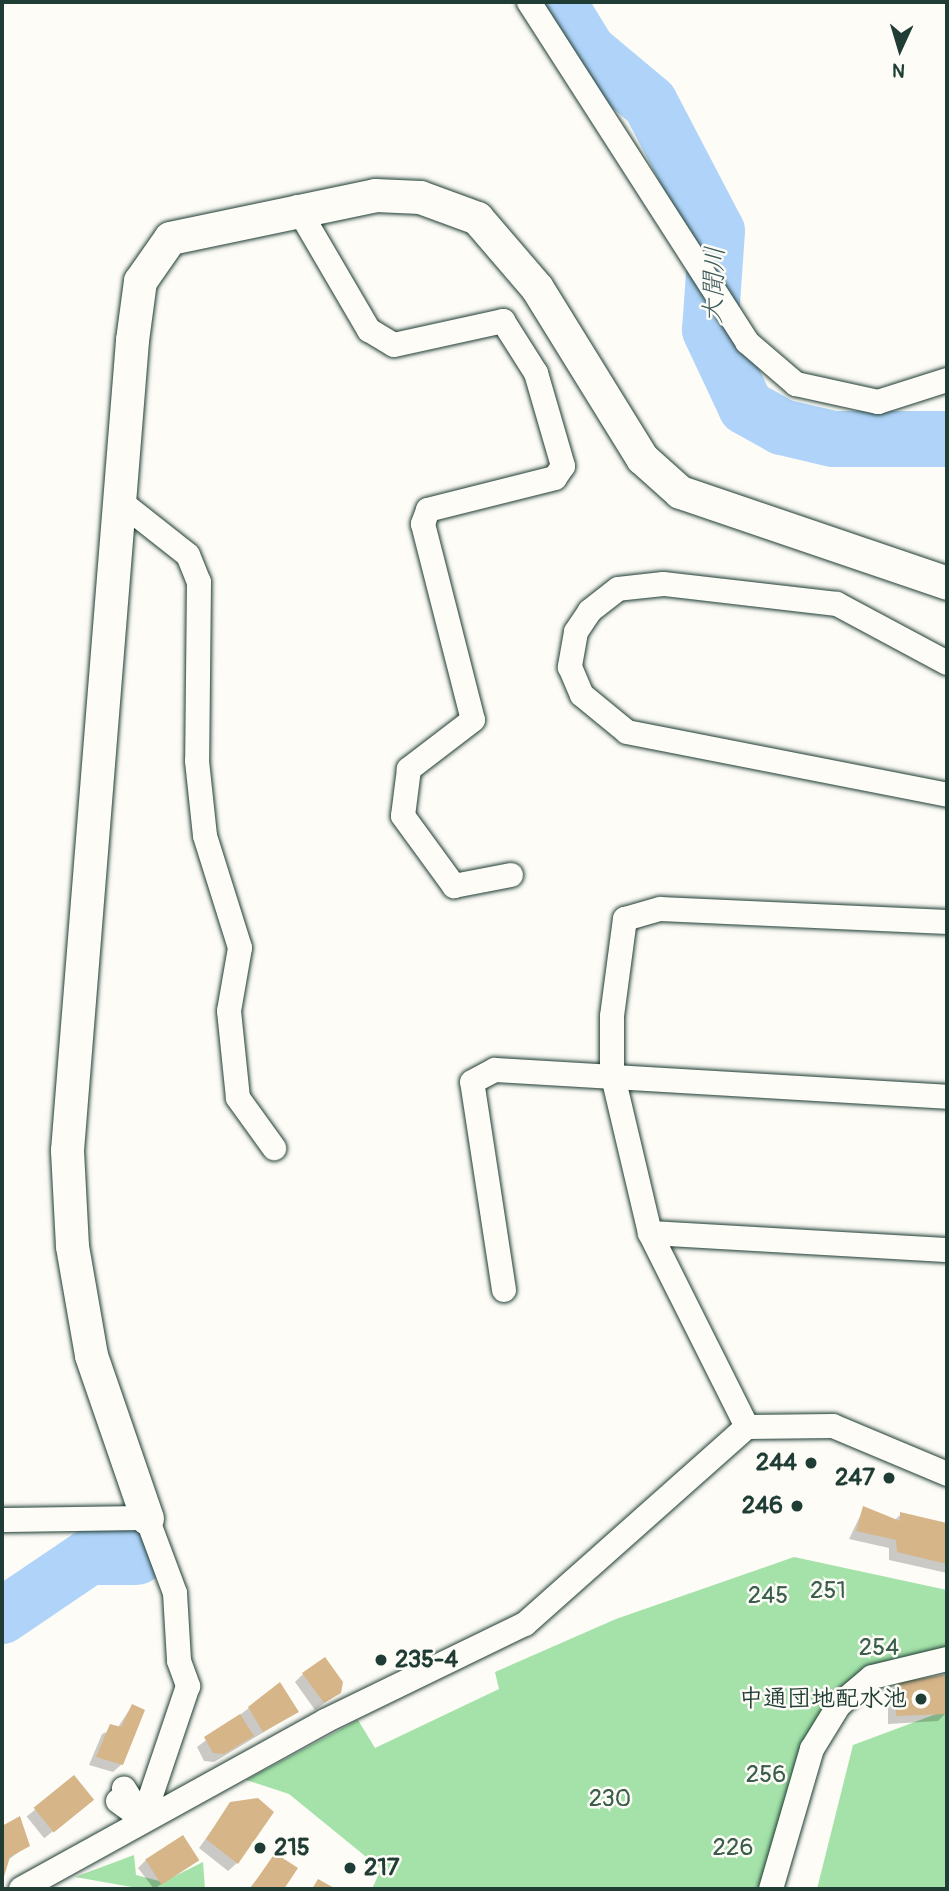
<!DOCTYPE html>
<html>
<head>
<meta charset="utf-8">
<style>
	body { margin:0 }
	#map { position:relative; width:949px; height:1891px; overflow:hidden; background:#fdfcf7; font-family:Pangolin,"Klee One",sans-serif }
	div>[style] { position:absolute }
	.green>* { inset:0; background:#a4e2a9 }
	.shadow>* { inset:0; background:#0003; transform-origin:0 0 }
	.river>* { height:56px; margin:-28px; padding:0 28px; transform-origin:28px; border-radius:28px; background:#b0d4f9 }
	.building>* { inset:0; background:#d6b589; transform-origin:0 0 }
	.roads { filter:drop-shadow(0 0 2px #1f3d34) drop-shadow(0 0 2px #1f3d34) }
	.street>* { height:24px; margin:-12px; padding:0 12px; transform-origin:12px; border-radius:12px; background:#fdfcf7 }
	.secondary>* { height:33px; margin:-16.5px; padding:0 16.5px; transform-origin:16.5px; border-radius:16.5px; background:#fdfcf7 }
	.dots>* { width:19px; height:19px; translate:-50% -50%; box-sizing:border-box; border:4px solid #fdfcf7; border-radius:50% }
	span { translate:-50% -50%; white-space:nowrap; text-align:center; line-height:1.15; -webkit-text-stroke:5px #fdfcf7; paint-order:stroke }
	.poi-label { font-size:24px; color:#1f3d34; font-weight:700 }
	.right { translate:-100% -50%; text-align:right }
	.left { translate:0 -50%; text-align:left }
	.park-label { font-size:24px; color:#3a5e4b }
	.water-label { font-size:26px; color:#3c5b5b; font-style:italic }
	.frame { position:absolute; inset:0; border:4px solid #1f3d34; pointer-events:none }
	.north { position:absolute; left:865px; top:14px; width:70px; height:70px; -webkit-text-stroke:5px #fdfcf7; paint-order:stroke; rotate:184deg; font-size:19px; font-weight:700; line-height:28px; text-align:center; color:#1f3d34 }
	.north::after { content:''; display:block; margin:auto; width:24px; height:32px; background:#1f3d34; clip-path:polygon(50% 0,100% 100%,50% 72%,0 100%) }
</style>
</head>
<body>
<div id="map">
	<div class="green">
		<div style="clip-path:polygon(794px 1557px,947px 1590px,947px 1659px,929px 1660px,839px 1705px,771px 1889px,372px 1889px,381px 1869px,289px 1794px,246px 1780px,358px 1720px,375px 1748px,499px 1689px,495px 1672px,616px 1619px)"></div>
		<div style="clip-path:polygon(947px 1710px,947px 1889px,817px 1889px,853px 1745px)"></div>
		<div style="clip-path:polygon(134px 1855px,136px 1875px,163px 1882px,203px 1862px,205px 1889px,143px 1889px,75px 1877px)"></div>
	</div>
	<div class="shadow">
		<div style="clip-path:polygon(864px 1508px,894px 1521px,901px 1514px,947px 1525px,947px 1573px,889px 1560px,889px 1548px,849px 1539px)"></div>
		<div style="clip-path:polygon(303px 1674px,339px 1692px,315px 1710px,295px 1682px)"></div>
		<div style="clip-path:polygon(896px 1685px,946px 1713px,938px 1721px,888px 1724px,888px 1694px)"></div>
		<div style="clip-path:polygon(132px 1706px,122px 1764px,113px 1772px,89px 1765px,102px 1734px,118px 1727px)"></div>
		<div style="clip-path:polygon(249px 1708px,297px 1712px,214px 1762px,204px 1761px,197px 1747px)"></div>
		<div style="left:74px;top:1778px;width:28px;height:61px;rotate:51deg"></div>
		<div style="clip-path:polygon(231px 1804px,237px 1863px,228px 1871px,199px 1848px)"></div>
		<div style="clip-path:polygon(19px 1819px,28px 1845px,8px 1860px,2px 1883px,2px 1828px)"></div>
		<div style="clip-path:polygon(275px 1856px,295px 1868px,282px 1889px,249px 1889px)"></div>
		<div style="clip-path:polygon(146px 1860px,197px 1860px,154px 1889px,138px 1868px)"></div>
	</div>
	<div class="river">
		<div style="left:558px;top:2px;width:57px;rotate:58.5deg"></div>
		<div style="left:588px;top:51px;width:81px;rotate:40deg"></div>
		<div style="left:650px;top:103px;width:144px;rotate:62.4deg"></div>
		<div style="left:717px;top:231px;width:99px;rotate:94deg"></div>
		<div style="left:710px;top:330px;width:85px;rotate:64.9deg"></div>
		<div style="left:746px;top:407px;width:41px;rotate:29.1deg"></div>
		<div style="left:782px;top:427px;width:52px;rotate:13.2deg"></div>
		<div style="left:833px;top:439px;width:114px"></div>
		<div style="left:2px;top:1616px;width:105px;rotate:-34.1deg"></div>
		<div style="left:89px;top:1557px;width:48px"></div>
	</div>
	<div class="building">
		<div style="clip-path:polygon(863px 1506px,900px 1521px,900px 1512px,947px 1523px,947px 1564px,897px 1552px,896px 1540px,856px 1531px)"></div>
		<div style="clip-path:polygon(325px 1657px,343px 1682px,341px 1693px,324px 1703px,302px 1673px)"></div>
		<div style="clip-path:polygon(947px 1674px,947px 1714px,896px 1716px,896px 1683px)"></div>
		<div style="clip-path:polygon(280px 1682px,299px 1712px,263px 1732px,248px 1707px)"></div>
		<div style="clip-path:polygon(132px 1704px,145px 1710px,123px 1765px,96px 1757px,110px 1724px,121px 1727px)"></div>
		<div style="clip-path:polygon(240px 1714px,254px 1736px,224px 1754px,213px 1753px,204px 1737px)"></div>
		<div style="left:74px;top:1775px;width:32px;height:52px;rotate:51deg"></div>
		<div style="clip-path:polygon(258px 1798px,274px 1812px,238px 1864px,206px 1839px,230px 1802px)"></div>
		<div style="clip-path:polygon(20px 1816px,30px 1846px,10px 1857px,2px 1883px,2px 1826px)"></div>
		<div style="left:183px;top:1835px;width:30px;height:45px;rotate:57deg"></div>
		<div style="clip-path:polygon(275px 1853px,298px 1868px,284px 1889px,250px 1889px)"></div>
		<div style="clip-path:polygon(318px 1879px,336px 1889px,312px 1889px)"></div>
	</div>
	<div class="roads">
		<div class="street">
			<div style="left:529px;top:2px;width:404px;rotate:57.3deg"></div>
			<div style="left:747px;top:342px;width:65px;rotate:40.6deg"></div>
			<div style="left:796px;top:384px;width:84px;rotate:12.4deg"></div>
			<div style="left:878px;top:402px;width:72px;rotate:-17.7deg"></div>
			<div style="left:297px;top:207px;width:143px;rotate:59.7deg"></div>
			<div style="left:369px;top:330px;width:29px;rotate:31deg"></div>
			<div style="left:394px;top:345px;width:112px;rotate:-12.4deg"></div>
			<div style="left:503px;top:321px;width:62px;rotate:57.6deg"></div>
			<div style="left:536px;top:373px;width:97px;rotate:73.8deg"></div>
			<div style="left:563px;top:466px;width:14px;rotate:124deg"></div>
			<div style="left:555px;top:478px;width:131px;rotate:165.9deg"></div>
			<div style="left:428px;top:510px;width:15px;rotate:110deg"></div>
			<div style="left:423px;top:524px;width:202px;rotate:75.7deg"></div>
			<div style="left:473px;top:720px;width:81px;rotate:142.6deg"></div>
			<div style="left:409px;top:769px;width:47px;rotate:97.3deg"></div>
			<div style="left:403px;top:816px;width:87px;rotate:53.9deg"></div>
			<div style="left:454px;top:886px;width:58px;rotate:-10.9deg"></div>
			<div style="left:117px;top:499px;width:90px;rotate:38.3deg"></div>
			<div style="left:188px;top:555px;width:29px;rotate:68deg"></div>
			<div style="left:199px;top:582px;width:179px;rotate:90.6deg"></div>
			<div style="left:197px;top:761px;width:75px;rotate:83.9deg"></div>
			<div style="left:205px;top:836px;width:117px;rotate:72.6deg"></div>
			<div style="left:240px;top:948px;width:64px;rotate:99.9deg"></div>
			<div style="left:229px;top:1011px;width:87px;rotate:84.1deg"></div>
			<div style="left:238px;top:1098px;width:62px;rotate:54.2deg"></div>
			<div style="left:947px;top:663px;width:125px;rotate:-151.8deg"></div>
			<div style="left:837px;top:604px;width:175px;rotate:-173.4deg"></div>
			<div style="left:663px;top:584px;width:45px;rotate:173.7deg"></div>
			<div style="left:618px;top:589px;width:36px;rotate:142deg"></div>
			<div style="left:590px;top:611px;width:25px;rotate:124deg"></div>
			<div style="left:576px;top:632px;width:36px;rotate:100deg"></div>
			<div style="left:570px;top:667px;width:30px;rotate:67deg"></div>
			<div style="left:582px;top:695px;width:58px;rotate:39.4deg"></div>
			<div style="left:627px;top:732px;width:326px;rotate:11.1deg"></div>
			<div style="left:650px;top:1233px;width:297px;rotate:3.3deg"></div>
			<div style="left:504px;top:1290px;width:210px;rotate:-98.7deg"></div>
			<div style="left:472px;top:1082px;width:26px;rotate:-28deg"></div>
			<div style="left:495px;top:1070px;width:453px;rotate:3.4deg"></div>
			<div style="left:747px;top:1427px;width:217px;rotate:-116.6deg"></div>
			<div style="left:650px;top:1233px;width:165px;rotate:-103.3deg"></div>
			<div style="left:612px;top:1072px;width:56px;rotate:-90deg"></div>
			<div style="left:612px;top:1016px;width:98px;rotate:-82.4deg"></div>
			<div style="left:625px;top:919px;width:37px;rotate:-16deg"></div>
			<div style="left:661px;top:909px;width:286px;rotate:2.6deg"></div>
			<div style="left:2px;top:1520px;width:145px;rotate:-0.8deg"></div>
			<div style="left:147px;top:1518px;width:80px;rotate:69.5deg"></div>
			<div style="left:175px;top:1593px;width:68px;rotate:86.6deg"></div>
			<div style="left:179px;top:1661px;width:27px;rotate:70deg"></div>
			<div style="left:188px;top:1686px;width:140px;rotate:108.7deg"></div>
			<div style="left:118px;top:1801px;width:31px;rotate:36deg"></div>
			<div style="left:143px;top:1819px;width:36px;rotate:-122deg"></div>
			<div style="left:21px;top:1889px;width:347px;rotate:-28.9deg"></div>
			<div style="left:325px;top:1721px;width:222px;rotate:-25.9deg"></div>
			<div style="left:525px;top:1624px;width:297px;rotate:-41.6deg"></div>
			<div style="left:747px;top:1427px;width:86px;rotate:-0.7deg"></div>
			<div style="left:833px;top:1426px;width:124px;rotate:22.8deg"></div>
			<div style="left:771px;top:1889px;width:146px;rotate:-73.7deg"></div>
			<div style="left:812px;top:1749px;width:52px;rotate:-58.5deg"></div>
			<div style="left:839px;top:1705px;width:43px;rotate:-40.3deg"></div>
			<div style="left:872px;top:1677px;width:77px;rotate:-13.5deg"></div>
		</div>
		<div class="secondary">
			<div style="left:147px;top:1518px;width:172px;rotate:-109deg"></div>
			<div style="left:91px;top:1355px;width:111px;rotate:-99.9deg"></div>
			<div style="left:72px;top:1246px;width:96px;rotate:-93deg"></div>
			<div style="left:67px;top:1150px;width:813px;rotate:-85.41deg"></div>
			<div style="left:132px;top:340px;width:60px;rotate:-82.3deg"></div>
			<div style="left:140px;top:281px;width:52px;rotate:-55.1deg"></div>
			<div style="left:170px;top:238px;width:209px;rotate:-11.8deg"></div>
			<div style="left:375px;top:195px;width:45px;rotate:2.5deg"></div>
			<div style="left:420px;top:197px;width:61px;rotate:20.2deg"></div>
			<div style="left:477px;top:218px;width:92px;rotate:49.4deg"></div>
			<div style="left:537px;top:288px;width:200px;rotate:58.3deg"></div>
			<div style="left:642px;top:458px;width:51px;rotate:41.8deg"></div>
			<div style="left:680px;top:492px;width:282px;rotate:18.8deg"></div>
		</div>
	</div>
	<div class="dots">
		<div style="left:811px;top:1463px;background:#1f3d34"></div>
		<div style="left:889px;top:1478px;background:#1f3d34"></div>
		<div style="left:797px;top:1506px;background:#1f3d34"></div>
		<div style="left:381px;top:1660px;background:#1f3d34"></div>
		<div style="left:921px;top:1699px;background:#1f3d34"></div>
		<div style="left:260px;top:1848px;background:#1f3d34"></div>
		<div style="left:350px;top:1868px;background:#1f3d34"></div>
	</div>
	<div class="poi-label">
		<span class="right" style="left:797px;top:1463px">244</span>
		<span class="right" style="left:875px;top:1478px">247</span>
		<span class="right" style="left:783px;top:1506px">246</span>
		<span class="left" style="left:395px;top:1660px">235-4</span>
		<span class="right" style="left:907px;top:1699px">中通団地配水池</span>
		<span class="left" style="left:274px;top:1848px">215</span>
		<span class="left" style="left:364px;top:1868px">217</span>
	</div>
	<div class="park-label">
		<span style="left:828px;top:1591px">251</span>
		<span style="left:768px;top:1596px">245</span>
		<span style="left:879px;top:1648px">254</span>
		<span style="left:766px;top:1775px">256</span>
		<span style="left:610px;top:1799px">230</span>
		<span style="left:733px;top:1848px">226</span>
	</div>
	<div class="water-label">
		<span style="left:715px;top:285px;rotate:-88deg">大聞川</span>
	</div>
	<div class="frame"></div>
	<div class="north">N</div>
</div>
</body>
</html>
